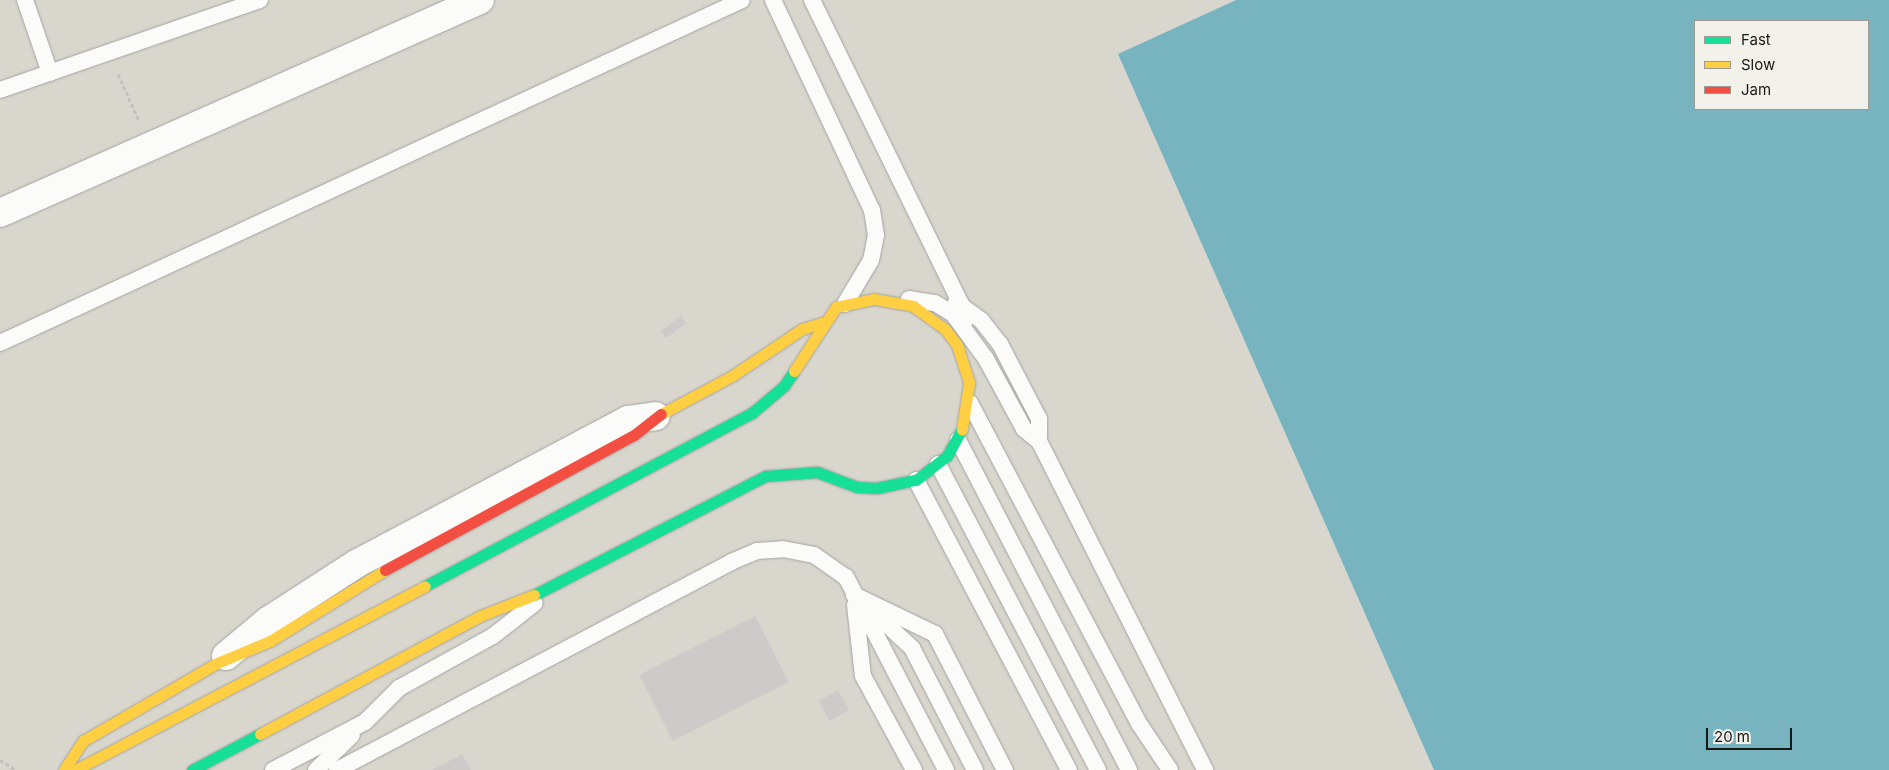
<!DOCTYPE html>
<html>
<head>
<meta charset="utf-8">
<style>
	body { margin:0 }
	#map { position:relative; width:1889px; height:770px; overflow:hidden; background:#e3e2df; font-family:Inter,sans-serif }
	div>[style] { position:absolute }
	.built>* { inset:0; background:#d9d6cd }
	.water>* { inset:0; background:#77b4c0 }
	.building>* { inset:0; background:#cccbc9; transform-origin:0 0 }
	.path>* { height:3px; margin-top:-1.5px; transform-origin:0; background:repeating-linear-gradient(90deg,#c1c1bf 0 4px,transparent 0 6.5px) }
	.roads { filter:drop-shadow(0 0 1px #a4a3a1) drop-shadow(0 0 1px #a4a3a1) }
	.lane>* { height:16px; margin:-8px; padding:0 8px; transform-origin:8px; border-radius:8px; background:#fbfbfa }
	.street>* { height:28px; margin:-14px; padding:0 14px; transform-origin:14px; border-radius:14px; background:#fbfbfa }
	.fast>* { height:11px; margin:-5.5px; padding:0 5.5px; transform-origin:5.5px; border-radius:5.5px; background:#16e098 }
	.slow>* { height:11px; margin:-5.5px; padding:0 5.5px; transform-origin:5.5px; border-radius:5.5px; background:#ffcf43 }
	.jam>* { height:11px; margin:-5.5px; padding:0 5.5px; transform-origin:5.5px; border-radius:5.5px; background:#f24e42 }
	span { translate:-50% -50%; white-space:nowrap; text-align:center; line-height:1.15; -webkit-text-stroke:5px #f2f1ea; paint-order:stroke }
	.legend { position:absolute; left:1694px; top:20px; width:175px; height:90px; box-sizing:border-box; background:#f2f1ea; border:1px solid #9b9a95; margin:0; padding:6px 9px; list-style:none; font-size:15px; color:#181815 }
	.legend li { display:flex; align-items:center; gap:10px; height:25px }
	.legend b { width:25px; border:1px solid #9b9a95 }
	.scale { position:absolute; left:1706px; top:728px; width:86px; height:22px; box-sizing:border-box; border:2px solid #181815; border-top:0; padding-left:6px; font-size:15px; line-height:18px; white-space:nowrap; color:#181815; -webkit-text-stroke:4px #f2f1ea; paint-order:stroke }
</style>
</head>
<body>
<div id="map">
	<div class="built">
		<div style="clip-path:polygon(0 0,1236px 0,1119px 54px,1440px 770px,0 770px)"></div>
	</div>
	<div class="water">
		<div style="clip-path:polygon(evenodd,1236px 0,1889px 0,1889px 770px,1434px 770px,1118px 54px,1236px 0,1695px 21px,1868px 21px,1868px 109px,1695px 109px,1695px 21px)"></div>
	</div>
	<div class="building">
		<div style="left:681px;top:316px;width:9px;height:25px;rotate:54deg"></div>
		<div style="left:755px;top:616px;width:74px;height:130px;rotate:63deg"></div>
		<div style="left:838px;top:690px;width:23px;height:22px;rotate:61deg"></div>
		<div style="clip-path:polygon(462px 754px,471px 770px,432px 770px)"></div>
	</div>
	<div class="path">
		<div style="left:118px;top:74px;width:51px;rotate:65.9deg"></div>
		<div style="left:0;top:760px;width:19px;rotate:32deg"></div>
	</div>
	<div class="roads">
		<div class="lane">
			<div style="left:25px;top:0;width:77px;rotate:71.1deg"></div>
			<div style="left:773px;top:0;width:232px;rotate:64.8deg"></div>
			<div style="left:872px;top:210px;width:25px;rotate:81deg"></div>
			<div style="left:876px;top:235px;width:25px;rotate:101deg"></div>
			<div style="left:871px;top:260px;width:51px;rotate:120.6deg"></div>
			<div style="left:812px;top:0;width:339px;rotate:63.9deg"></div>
			<div style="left:961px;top:304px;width:22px;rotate:82deg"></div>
			<div style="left:0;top:90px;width:275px;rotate:-19.1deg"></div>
			<div style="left:909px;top:299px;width:26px;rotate:9deg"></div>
			<div style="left:935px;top:303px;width:21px;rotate:31deg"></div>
			<div style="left:953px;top:314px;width:56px;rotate:53.7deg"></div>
			<div style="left:986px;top:359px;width:80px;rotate:61.5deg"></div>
			<div style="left:1024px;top:429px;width:19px;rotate:39deg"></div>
			<div style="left:1039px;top:441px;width:369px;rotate:63.2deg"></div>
			<div style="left:956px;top:302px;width:31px;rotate:36deg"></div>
			<div style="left:981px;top:320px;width:31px;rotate:52deg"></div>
			<div style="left:1000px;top:344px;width:85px;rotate:62.5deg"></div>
			<div style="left:1039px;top:419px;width:22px;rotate:90deg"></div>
			<div style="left:0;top:343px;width:817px;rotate:-24.81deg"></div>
			<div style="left:970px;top:403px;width:364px;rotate:62.2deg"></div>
			<div style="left:1140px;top:725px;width:54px;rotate:56.3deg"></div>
			<div style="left:958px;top:440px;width:372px;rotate:62.6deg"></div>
			<div style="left:938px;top:464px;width:345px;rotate:62.4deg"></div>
			<div style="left:916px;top:480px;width:328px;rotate:62.2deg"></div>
			<div style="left:854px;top:595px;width:90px;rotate:25.7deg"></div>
			<div style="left:935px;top:634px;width:153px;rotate:62.8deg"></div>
			<div style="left:855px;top:605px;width:71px;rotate:83.6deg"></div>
			<div style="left:863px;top:676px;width:107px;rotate:61.5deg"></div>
			<div style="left:869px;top:608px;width:59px;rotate:42.9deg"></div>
			<div style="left:912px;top:648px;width:137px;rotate:62.7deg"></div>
			<div style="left:273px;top:770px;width:104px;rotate:-27.6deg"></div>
			<div style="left:365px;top:722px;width:48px;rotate:-45deg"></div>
			<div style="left:399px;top:688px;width:107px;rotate:-29deg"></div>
			<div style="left:493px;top:636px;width:53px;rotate:-38.2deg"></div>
			<div style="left:316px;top:770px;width:50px;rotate:-44.2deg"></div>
			<div style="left:337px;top:770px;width:446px;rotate:-27.8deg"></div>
			<div style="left:731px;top:562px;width:28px;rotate:-23deg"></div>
			<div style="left:757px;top:551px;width:26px;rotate:-4deg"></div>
			<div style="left:783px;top:549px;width:32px;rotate:11deg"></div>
			<div style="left:814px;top:555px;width:39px;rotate:35deg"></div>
			<div style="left:846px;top:577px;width:217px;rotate:62.6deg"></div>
		</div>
		<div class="street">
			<div style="left:0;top:213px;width:525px;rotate:-23.93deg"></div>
			<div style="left:226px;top:656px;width:55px;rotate:-39.8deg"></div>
			<div style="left:268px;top:621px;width:105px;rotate:-32.9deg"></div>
			<div style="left:356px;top:564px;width:308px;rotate:-27.9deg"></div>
			<div style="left:628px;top:420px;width:28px;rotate:-8deg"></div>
		</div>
		<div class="fast">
			<div style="left:425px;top:586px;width:370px;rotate:-27.9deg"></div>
			<div style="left:752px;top:413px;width:42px;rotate:-40.2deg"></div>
			<div style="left:784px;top:386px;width:18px;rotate:-56deg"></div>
			<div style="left:534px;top:595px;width:261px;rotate:-27.2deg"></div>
			<div style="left:766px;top:476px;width:51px;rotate:-4.5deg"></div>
			<div style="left:817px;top:472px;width:43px;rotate:20.6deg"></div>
			<div style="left:857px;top:487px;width:20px;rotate:3deg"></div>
			<div style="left:877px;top:488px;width:40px;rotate:-12deg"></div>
			<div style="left:916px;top:480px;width:39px;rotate:-38deg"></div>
			<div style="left:947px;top:456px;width:31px;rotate:-61deg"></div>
			<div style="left:192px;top:770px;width:77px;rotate:-27.9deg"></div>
		</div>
		<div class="slow">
			<div style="left:794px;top:371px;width:77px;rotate:-56.7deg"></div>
			<div style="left:836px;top:307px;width:39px;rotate:-12deg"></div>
			<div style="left:874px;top:299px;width:40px;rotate:10deg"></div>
			<div style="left:913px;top:306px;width:39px;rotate:36deg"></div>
			<div style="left:945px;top:329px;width:20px;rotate:53deg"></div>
			<div style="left:957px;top:345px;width:40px;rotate:72deg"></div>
			<div style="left:969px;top:383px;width:47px;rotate:98.7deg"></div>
			<div style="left:661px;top:414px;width:81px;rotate:-28.2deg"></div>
			<div style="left:732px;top:376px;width:84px;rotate:-33.9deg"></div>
			<div style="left:802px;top:329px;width:21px;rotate:-17deg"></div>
			<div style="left:260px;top:734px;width:250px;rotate:-28.2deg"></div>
			<div style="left:480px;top:616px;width:58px;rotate:-21.3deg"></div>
			<div style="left:64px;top:770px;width:35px;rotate:-57deg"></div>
			<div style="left:83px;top:741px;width:155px;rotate:-30.2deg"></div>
			<div style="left:217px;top:663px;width:57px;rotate:-22.5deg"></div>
			<div style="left:270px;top:641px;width:135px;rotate:-31.7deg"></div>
			<div style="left:75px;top:770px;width:395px;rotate:-27.7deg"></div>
		</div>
		<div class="jam">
			<div style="left:385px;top:570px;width:283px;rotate:-28.5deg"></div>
			<div style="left:634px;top:435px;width:34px;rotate:-38deg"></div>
		</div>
	</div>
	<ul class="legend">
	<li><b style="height:6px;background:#16e098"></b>Fast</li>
	<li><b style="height:6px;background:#ffcf43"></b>Slow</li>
	<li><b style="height:6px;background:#f24e42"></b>Jam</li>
	</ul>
	<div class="scale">20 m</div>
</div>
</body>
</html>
